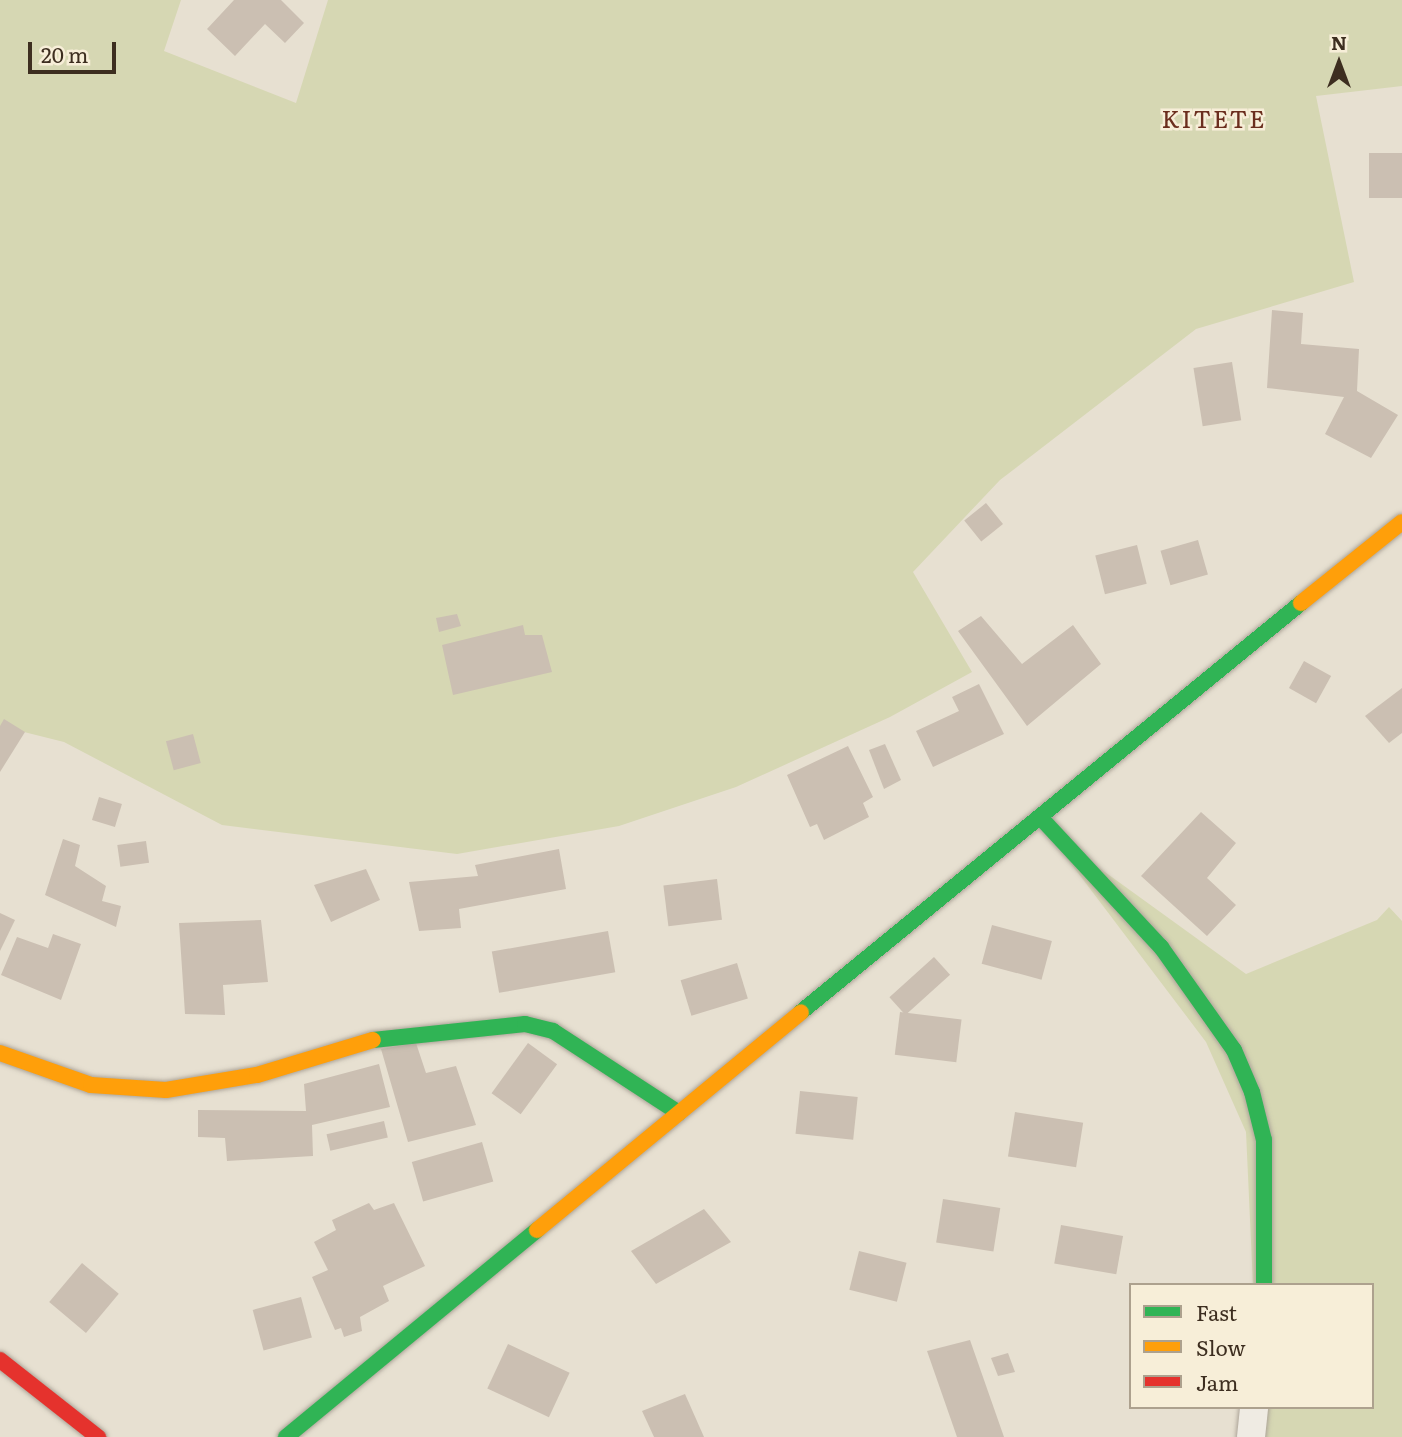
<!DOCTYPE html>
<html>
<head>
<meta charset="utf-8">
<style>
	body { margin:0 }
	#map { position:relative; width:1402px; height:1437px; overflow:hidden; background:#e7e0d1; font-family:Literata,serif }
	div>[style] { position:absolute }
	.green>* { inset:0; background:#d6d7b3 }
	.building>* { inset:0; background:#cbbfb2; transform-origin:0 0 }
	.roads { filter:drop-shadow(0 0 2px #ada599) drop-shadow(0 0 2px #ada599) }
	.street>* { height:28px; margin:-14px; padding:0 14px; transform-origin:14px; border-radius:14px; background:#efebe3 }
	.fast>* { height:16px; margin:-8px; padding:0 8px; transform-origin:8px; border-radius:8px; background:#30b455 }
	.slow>* { height:16px; margin:-8px; padding:0 8px; transform-origin:8px; border-radius:8px; background:#ff9f0a }
	.jam>* { height:16px; margin:-8px; padding:0 8px; transform-origin:8px; border-radius:8px; background:#e5322d }
	span { translate:-50% -50%; white-space:nowrap; text-align:center; line-height:1.15; -webkit-text-stroke:5px #f7eed8; paint-order:stroke }
	.quarter-label { font-size:24px; color:#6b2e1e; letter-spacing:2px }
	.legend { position:absolute; left:1129px; top:1283px; width:245px; height:126px; box-sizing:border-box; background:#f7eed8; border:2px solid #ada18e; margin:0; padding:9px 12px; list-style:none; font-size:21px; color:#3d2e20 }
	.legend li { display:flex; align-items:center; gap:14px; height:35px }
	.legend b { width:35px; border:2px solid #ada18e }
	.north { position:absolute; left:1304px; top:28px; width:70px; height:70px; -webkit-text-stroke:5px #f7eed8; paint-order:stroke; rotate:0deg; font-size:19px; font-weight:700; line-height:28px; text-align:center; color:#3d2e20 }
	.north::after { content:''; display:block; margin:auto; width:24px; height:32px; background:#3d2e20; clip-path:polygon(50% 0,100% 100%,50% 72%,0 100%) }
	.scale { position:absolute; left:28px; top:42px; width:88px; height:32px; box-sizing:border-box; border:4px solid #3d2e20; border-top:0; padding-left:9px; font-size:21px; line-height:24px; white-space:nowrap; color:#3d2e20; -webkit-text-stroke:5px #f7eed8; paint-order:stroke }
</style>
</head>
<body>
<div id="map">
	<div class="green">
		<div style="clip-path:polygon(0 0,181px 0,164px 51px,296px 103px,328px 0,1402px 0,1402px 86px,1316px 96px,1354px 282px,1196px 329px,1000px 480px,913px 572px,972px 672px,890px 717px,736px 787px,619px 826px,457px 854px,222px 825px,64px 742px,0 726px)"></div>
		<div style="clip-path:polygon(1044px 828px,1246px 974px,1377px 920px,1389px 907px,1402px 921px,1402px 1437px,1244px 1437px,1245px 1407px,1372px 1407px,1372px 1285px,1253px 1285px,1246px 1132px,1206px 1042px)"></div>
	</div>
	<div class="building">
		<div style="clip-path:polygon(234px 0,281px 0,304px 23px,285px 43px,265px 24px,235px 56px,207px 29px)"></div>
		<div style="left:1402px;top:153px;width:45px;height:33px;rotate:90deg"></div>
		<div style="clip-path:polygon(1272px 310px,1303px 313px,1301px 344px,1359px 349px,1357px 391px,1398px 415px,1371px 458px,1325px 434px,1344px 397px,1267px 388px)"></div>
		<div style="left:1232px;top:362px;width:59px;height:39px;rotate:81deg"></div>
		<div style="left:986px;top:503px;width:27px;height:28px;rotate:51deg"></div>
		<div style="left:1198px;top:540px;width:36px;height:39px;rotate:74deg"></div>
		<div style="left:1137px;top:545px;width:40px;height:43px;rotate:76deg"></div>
		<div style="clip-path:polygon(457px 614px,461px 626px,439px 632px,436px 618px)"></div>
		<div style="clip-path:polygon(981px 616px,1022px 664px,1073px 625px,1101px 664px,1027px 726px,958px 631px)"></div>
		<div style="clip-path:polygon(523px 625px,525px 635px,542px 635px,552px 672px,453px 695px,442px 645px)"></div>
		<div style="left:1304px;top:661px;width:31px;height:31px;rotate:29deg"></div>
		<div style="clip-path:polygon(979px 684px,1004px 734px,933px 767px,916px 731px,959px 711px,952px 697px)"></div>
		<div style="clip-path:polygon(1402px 688px,1402px 733px,1389px 743px,1365px 716px)"></div>
		<div style="clip-path:polygon(4px 719px,25px 732px,0 772px,0 726px)"></div>
		<div style="left:193px;top:734px;width:30px;height:28px;rotate:75deg"></div>
		<div style="clip-path:polygon(885px 744px,901px 780px,884px 789px,869px 750px)"></div>
		<div style="clip-path:polygon(848px 746px,873px 797px,863px 803px,869px 817px,824px 840px,817px 824px,810px 827px,787px 775px)"></div>
		<div style="left:99px;top:797px;width:24px;height:24px;rotate:17deg"></div>
		<div style="clip-path:polygon(1201px 812px,1236px 843px,1207px 878px,1236px 905px,1207px 936px,1141px 876px)"></div>
		<div style="clip-path:polygon(63px 839px,80px 845px,75px 866px,106px 886px,102px 901px,121px 906px,116px 927px,45px 895px)"></div>
		<div style="left:146px;top:841px;width:22px;height:29px;rotate:82deg"></div>
		<div style="clip-path:polygon(559px 849px,566px 889px,459px 909px,461px 928px,419px 931px,409px 882px,478px 876px,475px 865px)"></div>
		<div style="clip-path:polygon(366px 869px,380px 900px,331px 922px,314px 885px)"></div>
		<div style="left:717px;top:879px;width:41px;height:54px;rotate:83deg"></div>
		<div style="clip-path:polygon(0 913px,15px 920px,0 951px)"></div>
		<div style="clip-path:polygon(261px 920px,268px 982px,223px 985px,225px 1015px,185px 1014px,179px 923px)"></div>
		<div style="left:992px;top:925px;width:62px;height:40px;rotate:15deg"></div>
		<div style="left:608px;top:931px;width:42px;height:118px;rotate:80deg"></div>
		<div style="clip-path:polygon(53px 934px,81px 944px,61px 1000px,1px 975px,17px 937px,48px 948px)"></div>
		<div style="left:934px;top:957px;width:24px;height:60px;rotate:48deg"></div>
		<div style="left:737px;top:963px;width:37px;height:59px;rotate:73deg"></div>
		<div style="left:900px;top:1012px;width:62px;height:43px;rotate:7deg"></div>
		<div style="clip-path:polygon(416px 1043px,426px 1073px,456px 1066px,476px 1125px,408px 1142px,381px 1049px)"></div>
		<div style="left:528px;top:1043px;width:36px;height:62px;rotate:36deg"></div>
		<div style="clip-path:polygon(379px 1064px,390px 1107px,312px 1125px,313px 1156px,227px 1161px,225px 1138px,198px 1137px,198px 1110px,306px 1111px,304px 1084px)"></div>
		<div style="left:800px;top:1091px;width:58px;height:43px;rotate:6deg"></div>
		<div style="left:1015px;top:1112px;width:69px;height:45px;rotate:9deg"></div>
		<div style="left:384px;top:1121px;width:17px;height:59px;rotate:77deg"></div>
		<div style="left:482px;top:1142px;width:41px;height:73px;rotate:74deg"></div>
		<div style="left:943px;top:1199px;width:58px;height:44px;rotate:9deg"></div>
		<div style="clip-path:polygon(369px 1203px,374px 1210px,394px 1203px,425px 1266px,383px 1286px,389px 1301px,360px 1317px,362px 1331px,344px 1337px,341px 1328px,335px 1330px,312px 1277px,328px 1270px,314px 1242px,336px 1230px,332px 1220px)"></div>
		<div style="clip-path:polygon(704px 1209px,731px 1242px,656px 1284px,631px 1251px)"></div>
		<div style="left:1061px;top:1225px;width:63px;height:39px;rotate:10deg"></div>
		<div style="left:859px;top:1251px;width:49px;height:40px;rotate:14deg"></div>
		<div style="left:82px;top:1263px;width:48px;height:51px;rotate:40deg"></div>
		<div style="left:301px;top:1297px;width:42px;height:50px;rotate:75deg"></div>
		<div style="clip-path:polygon(970px 1340px,1004px 1437px,957px 1437px,927px 1351px)"></div>
		<div style="left:508px;top:1344px;width:68px;height:49px;rotate:25deg"></div>
		<div style="clip-path:polygon(1008px 1353px,1015px 1372px,998px 1376px,991px 1358px)"></div>
		<div style="clip-path:polygon(685px 1394px,704px 1437px,654px 1437px,642px 1411px)"></div>
	</div>
	<div class="roads">
		<div class="street">
			<div style="left:1251px;top:1437px;width:30px;rotate:-84deg"></div>
		</div>
		<div class="fast">
			<div style="left:1040px;top:817px;width:178px;rotate:47.1deg"></div>
			<div style="left:1161px;top:947px;width:126px;rotate:54.7deg"></div>
			<div style="left:1234px;top:1050px;width:46px;rotate:66.8deg"></div>
			<div style="left:1252px;top:1092px;width:49px;rotate:76deg"></div>
			<div style="left:1264px;top:1140px;width:145px;rotate:90deg"></div>
			<div style="left:801px;top:1012px;width:646px;rotate:-39.28deg"></div>
			<div style="left:373px;top:1040px;width:153px;rotate:-6deg"></div>
			<div style="left:525px;top:1024px;width:29px;rotate:14deg"></div>
			<div style="left:553px;top:1031px;width:150px;rotate:33.1deg"></div>
			<div style="left:286px;top:1437px;width:325px;rotate:-39.5deg"></div>
		</div>
		<div class="slow">
			<div style="left:1301px;top:603px;width:129px;rotate:-38.7deg"></div>
			<div style="left:0;top:1053px;width:96px;rotate:19.4deg"></div>
			<div style="left:91px;top:1085px;width:75px;rotate:3.8deg"></div>
			<div style="left:166px;top:1090px;width:92px;rotate:-9.4deg"></div>
			<div style="left:257px;top:1075px;width:121px;rotate:-16.8deg"></div>
			<div style="left:537px;top:1230px;width:342px;rotate:-39.5deg"></div>
		</div>
		<div class="jam">
			<div style="left:0;top:1360px;width:125px;rotate:38.2deg"></div>
		</div>
	</div>
	<div class="quarter-label">
		<span style="left:1214px;top:118px">KITETE</span>
	</div>
	<ul class="legend">
	<li><b style="height:9px;background:#30b455"></b>Fast</li>
	<li><b style="height:9px;background:#ff9f0a"></b>Slow</li>
	<li><b style="height:9px;background:#e5322d"></b>Jam</li>
	</ul>
	<div class="north">N</div>
	<div class="scale">20 m</div>
</div>
</body>
</html>
